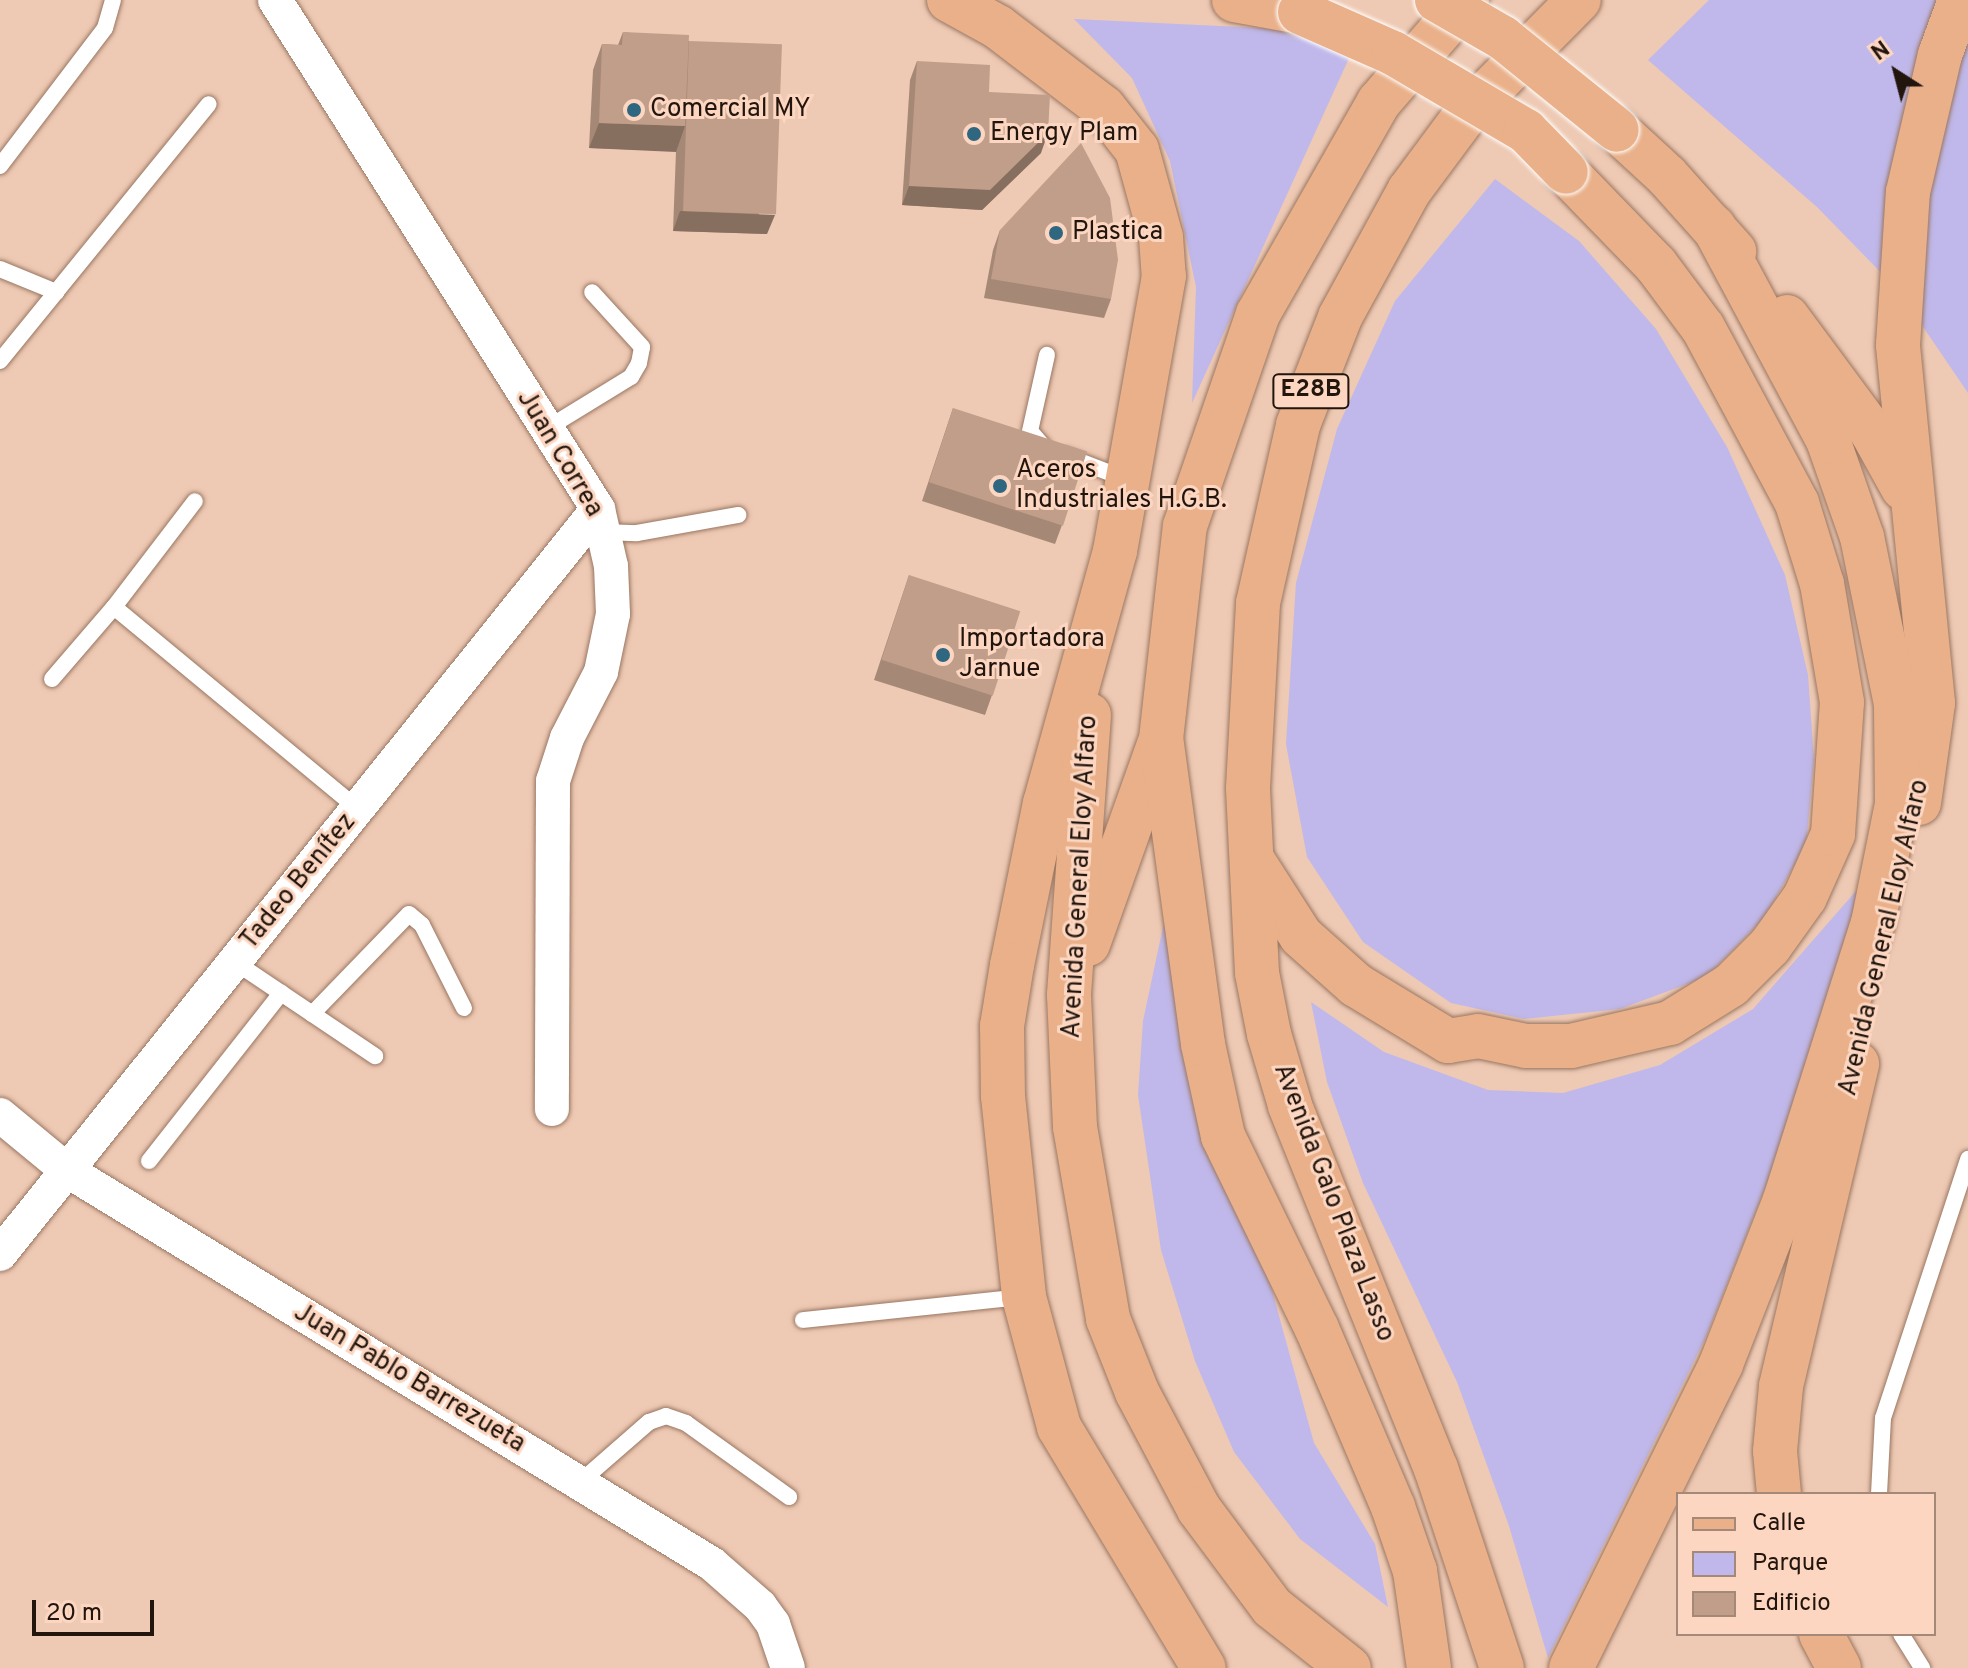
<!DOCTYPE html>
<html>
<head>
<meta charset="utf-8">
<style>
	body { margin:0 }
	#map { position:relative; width:1968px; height:1668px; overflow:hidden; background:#eec9b3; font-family:Overpass,sans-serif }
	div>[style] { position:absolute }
	.green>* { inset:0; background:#c0b8ea }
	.roads { filter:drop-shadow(0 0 2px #997763) drop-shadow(0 0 2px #997763) }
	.lane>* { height:16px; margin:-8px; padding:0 8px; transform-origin:8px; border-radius:8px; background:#fff }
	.street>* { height:34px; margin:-17px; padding:0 17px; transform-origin:17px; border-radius:17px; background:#fff }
	.primary>* { height:44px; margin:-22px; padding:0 22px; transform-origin:22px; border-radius:22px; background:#e9b089 }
	.bridges { filter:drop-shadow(0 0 2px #fff) drop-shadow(0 0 2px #fff) }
	.primary-bridge>* { height:44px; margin:-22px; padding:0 22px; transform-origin:22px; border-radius:22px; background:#e9b089 }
	.wall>* { inset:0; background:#a68876 }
	.shaded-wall>* { inset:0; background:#876f60 }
	.building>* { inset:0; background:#c19e89; transform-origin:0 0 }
	.dots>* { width:22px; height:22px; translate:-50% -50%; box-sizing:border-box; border:4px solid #fcd6c0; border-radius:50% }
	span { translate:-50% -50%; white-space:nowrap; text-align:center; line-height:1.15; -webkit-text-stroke:6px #fcd6c0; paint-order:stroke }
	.shield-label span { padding:2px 6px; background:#fcd6c0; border:2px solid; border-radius:6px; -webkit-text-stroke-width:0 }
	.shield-label { font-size:24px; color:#22150d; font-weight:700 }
	.poi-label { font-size:26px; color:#22150d }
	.left { translate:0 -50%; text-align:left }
	.street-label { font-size:26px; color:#22150d }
	.legend { position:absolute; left:1676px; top:1492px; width:260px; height:144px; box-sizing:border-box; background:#fcd6c0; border:2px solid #a58978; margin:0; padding:10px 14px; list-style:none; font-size:24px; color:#22150d }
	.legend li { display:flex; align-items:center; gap:16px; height:40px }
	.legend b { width:40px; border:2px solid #a58978 }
	.north { position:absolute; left:1856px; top:32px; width:80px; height:80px; -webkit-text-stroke:6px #fcd6c0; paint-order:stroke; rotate:324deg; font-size:22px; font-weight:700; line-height:32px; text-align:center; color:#22150d }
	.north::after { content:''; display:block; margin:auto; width:28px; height:36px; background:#22150d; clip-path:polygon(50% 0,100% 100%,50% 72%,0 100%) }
	.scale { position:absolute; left:32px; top:1600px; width:122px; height:36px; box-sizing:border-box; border:4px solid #22150d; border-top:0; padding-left:10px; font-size:24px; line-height:28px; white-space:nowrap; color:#22150d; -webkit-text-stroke:6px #fcd6c0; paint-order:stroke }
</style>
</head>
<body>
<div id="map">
	<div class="green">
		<div style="clip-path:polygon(1709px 0,1968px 0,1968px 393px,1898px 290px,1817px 207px,1648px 60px)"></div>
		<div style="clip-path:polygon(1074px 19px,1283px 29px,1350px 56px,1192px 403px,1196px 287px,1170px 161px,1132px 78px)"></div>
		<div style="clip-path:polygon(1495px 179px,1579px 241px,1656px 329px,1727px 447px,1785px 575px,1808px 675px,1814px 760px,1806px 845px,1764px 918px,1706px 977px,1620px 1009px,1524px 1019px,1451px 1003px,1363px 942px,1307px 857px,1286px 744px,1296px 583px,1337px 429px,1395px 301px)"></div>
		<div style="clip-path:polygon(1856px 891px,1864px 911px,1781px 1148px,1706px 1337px,1548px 1658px,1509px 1526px,1457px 1382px,1363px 1183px,1327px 1082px,1311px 1002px,1384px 1052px,1488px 1090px,1563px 1093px,1660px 1065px,1753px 1009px)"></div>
		<div style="clip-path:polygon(1170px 894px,1236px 1160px,1314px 1443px,1375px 1544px,1388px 1607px,1300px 1539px,1234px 1452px,1195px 1361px,1161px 1250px,1138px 1095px,1143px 1021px)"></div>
	</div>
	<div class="roads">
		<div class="lane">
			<div style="left:0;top:166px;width:173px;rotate:-52.7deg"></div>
			<div style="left:105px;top:28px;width:29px;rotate:-74deg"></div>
			<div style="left:0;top:269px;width:61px;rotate:22.3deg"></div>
			<div style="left:56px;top:292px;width:242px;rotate:-50.9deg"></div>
			<div style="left:0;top:361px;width:89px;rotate:-50.9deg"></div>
			<div style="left:546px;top:429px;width:100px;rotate:-31.5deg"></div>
			<div style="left:631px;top:377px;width:16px;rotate:-60deg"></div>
			<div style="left:639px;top:363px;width:16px;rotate:-79deg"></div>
			<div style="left:642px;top:347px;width:74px;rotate:-132.3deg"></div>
			<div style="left:1044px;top:447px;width:21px;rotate:-131deg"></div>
			<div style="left:1030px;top:431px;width:78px;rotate:-77.4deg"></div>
			<div style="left:1066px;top:456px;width:64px;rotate:21deg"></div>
			<div style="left:603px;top:532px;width:34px;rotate:2deg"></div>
			<div style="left:637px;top:533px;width:103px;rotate:-10.1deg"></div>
			<div style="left:114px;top:607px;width:133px;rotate:-52.6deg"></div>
			<div style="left:52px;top:679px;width:95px;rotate:-49.3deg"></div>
			<div style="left:114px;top:607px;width:317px;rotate:39.6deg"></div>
			<div style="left:235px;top:962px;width:169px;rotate:33.9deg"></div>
			<div style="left:312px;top:1014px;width:139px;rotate:-45.9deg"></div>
			<div style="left:409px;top:914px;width:17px;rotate:40deg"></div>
			<div style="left:422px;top:925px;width:93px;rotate:63.2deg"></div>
			<div style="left:149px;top:1161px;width:214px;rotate:-51.8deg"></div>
			<div style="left:803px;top:1320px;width:220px;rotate:-6deg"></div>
			<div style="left:579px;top:1483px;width:93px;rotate:-41.1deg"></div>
			<div style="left:649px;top:1422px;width:18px;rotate:-19deg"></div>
			<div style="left:666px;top:1416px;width:21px;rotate:19deg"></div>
			<div style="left:686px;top:1423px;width:127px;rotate:35.7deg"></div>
			<div style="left:1879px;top:1494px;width:76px;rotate:-87deg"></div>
			<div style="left:1883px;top:1418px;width:273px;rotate:-71.8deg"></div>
			<div style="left:1901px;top:1634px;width:40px;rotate:58deg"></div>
		</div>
		<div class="street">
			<div style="left:275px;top:0;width:603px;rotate:57.6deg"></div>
			<div style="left:598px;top:509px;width:58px;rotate:77.2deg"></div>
			<div style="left:611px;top:566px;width:48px;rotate:87.6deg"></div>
			<div style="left:613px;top:614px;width:59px;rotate:101.7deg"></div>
			<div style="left:601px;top:672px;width:74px;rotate:117.3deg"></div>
			<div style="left:567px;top:738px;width:45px;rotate:108deg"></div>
			<div style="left:553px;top:781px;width:328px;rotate:90.2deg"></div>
			<div style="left:0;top:1115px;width:88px;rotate:39.5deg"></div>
			<div style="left:68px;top:1171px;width:754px;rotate:31.39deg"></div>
			<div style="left:712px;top:1564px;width:64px;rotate:41.2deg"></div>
			<div style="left:760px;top:1606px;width:22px;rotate:54deg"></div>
			<div style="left:773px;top:1624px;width:46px;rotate:71.2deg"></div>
			<div style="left:0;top:1254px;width:955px;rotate:-51.25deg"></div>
		</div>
		<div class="primary">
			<div style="left:949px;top:0;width:56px;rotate:28.9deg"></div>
			<div style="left:998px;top:27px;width:133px;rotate:37.4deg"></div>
			<div style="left:1104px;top:108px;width:53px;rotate:51.8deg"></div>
			<div style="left:1137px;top:150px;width:90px;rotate:74.6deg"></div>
			<div style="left:1161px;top:237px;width:39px;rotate:86deg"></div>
			<div style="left:1164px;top:276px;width:279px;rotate:100.1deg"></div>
			<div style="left:1115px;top:551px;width:262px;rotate:105.5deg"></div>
			<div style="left:1045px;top:803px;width:165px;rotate:101.5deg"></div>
			<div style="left:1012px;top:965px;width:62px;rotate:99.3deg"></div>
			<div style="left:1002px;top:1026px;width:70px;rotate:89.2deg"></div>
			<div style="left:1003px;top:1096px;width:202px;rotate:84deg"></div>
			<div style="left:1024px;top:1297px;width:135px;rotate:74.9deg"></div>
			<div style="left:1059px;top:1427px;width:281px;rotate:59deg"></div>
			<div style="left:1234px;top:0;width:67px;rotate:10.3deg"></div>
			<div style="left:1617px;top:130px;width:68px;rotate:42.6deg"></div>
			<div style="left:1667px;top:176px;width:101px;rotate:48.2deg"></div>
			<div style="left:1787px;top:317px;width:143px;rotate:53.5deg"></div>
			<div style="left:1872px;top:432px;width:64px;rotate:61deg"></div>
			<div style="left:1089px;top:715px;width:281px;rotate:94.1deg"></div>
			<div style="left:1069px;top:995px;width:132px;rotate:87.4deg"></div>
			<div style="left:1075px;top:1127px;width:195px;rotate:80.2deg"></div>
			<div style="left:1108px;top:1319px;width:79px;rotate:68.3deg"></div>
			<div style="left:1137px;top:1392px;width:132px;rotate:62.1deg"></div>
			<div style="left:1199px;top:1509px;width:122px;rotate:53.3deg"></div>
			<div style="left:1272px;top:1607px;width:98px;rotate:38.4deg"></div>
			<div style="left:1919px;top:803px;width:101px;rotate:-82deg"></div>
			<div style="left:1933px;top:703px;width:360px;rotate:-95.6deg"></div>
			<div style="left:1898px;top:345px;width:153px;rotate:-86.3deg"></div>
			<div style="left:1908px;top:192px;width:141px;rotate:-76.9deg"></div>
			<div style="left:1940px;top:55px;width:59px;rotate:-70deg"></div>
			<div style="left:1255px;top:864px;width:85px;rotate:57.4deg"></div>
			<div style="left:1301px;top:936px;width:74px;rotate:41.7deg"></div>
			<div style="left:1356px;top:985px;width:108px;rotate:31.3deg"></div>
			<div style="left:1448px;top:1041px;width:30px;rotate:-9deg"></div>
			<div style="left:1478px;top:1036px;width:49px;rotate:11.8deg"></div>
			<div style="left:1526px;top:1046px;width:45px"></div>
			<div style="left:1571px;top:1046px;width:102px;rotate:-13.1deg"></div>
			<div style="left:1670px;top:1023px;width:72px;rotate:-31.9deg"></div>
			<div style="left:1731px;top:985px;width:55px;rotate:-45deg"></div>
			<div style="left:1770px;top:946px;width:60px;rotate:-54.5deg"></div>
			<div style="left:1805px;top:897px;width:69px;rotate:-66deg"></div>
			<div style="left:1833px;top:834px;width:132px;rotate:-86.1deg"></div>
			<div style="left:1842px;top:702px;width:120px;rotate:-99.6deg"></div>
			<div style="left:1822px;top:584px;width:85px;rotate:-107.2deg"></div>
			<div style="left:1797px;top:503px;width:199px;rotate:-118.2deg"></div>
			<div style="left:1703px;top:328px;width:79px;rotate:-126.7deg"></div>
			<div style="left:1656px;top:265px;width:129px;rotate:-134.1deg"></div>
			<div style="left:1088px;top:944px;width:211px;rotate:-70.4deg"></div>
			<div style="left:1779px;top:1494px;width:43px;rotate:-95.3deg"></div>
			<div style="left:1775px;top:1451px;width:65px;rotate:-84.7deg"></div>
			<div style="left:1781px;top:1386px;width:331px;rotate:-76.7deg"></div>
			<div style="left:1821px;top:1634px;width:38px;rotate:62deg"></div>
			<div style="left:1429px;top:1668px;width:98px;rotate:-98.2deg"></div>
			<div style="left:1415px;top:1571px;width:68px;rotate:-109deg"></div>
			<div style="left:1393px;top:1507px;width:194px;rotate:-113.1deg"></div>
			<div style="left:1317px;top:1329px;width:215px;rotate:-116deg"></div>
			<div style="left:1223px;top:1136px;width:94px;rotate:-102.3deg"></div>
			<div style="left:1203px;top:1044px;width:308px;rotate:-97.8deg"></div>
			<div style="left:1161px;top:739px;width:214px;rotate:-83.6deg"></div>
			<div style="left:1185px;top:526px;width:224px;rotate:-71deg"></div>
			<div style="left:1258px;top:314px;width:244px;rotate:-60.3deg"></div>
			<div style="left:1379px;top:102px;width:135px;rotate:-49.2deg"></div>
			<div style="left:1502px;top:1668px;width:210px;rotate:-108.3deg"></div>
			<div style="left:1436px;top:1469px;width:392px;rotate:-111.9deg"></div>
			<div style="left:1290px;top:1105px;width:74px;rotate:-106.5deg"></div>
			<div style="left:1269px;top:1034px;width:62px;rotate:-101.1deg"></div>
			<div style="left:1257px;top:973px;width:185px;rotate:-92.8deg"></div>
			<div style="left:1248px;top:788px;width:185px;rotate:-86.9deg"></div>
			<div style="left:1258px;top:603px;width:182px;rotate:-77.3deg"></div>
			<div style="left:1298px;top:425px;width:116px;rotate:-68.7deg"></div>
			<div style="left:1340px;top:317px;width:144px;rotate:-61.3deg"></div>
			<div style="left:1409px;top:191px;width:97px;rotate:-53.4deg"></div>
			<div style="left:1467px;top:113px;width:159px;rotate:-45.3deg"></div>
			<div style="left:1571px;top:1668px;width:339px;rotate:-63.7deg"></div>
			<div style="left:1721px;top:1364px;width:176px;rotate:-68.7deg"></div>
			<div style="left:1785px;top:1200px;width:291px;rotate:-72.4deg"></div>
			<div style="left:1873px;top:923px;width:121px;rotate:-78.6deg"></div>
			<div style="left:1897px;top:804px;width:100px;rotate:-90.6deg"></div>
			<div style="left:1896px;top:704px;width:170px;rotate:-101.5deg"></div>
			<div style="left:1862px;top:537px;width:103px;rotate:-109.3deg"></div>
			<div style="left:1828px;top:440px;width:242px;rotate:-118.2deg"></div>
		</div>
	</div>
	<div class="bridges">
		<div class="primary-bridge">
			<div style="left:1437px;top:0;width:76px;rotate:29.9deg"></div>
			<div style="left:1503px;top:38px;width:146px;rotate:38.9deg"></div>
			<div style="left:1300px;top:12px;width:102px;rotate:23.8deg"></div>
			<div style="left:1393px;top:53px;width:154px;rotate:30.4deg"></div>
			<div style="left:1526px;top:131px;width:57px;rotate:45.7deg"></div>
		</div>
	</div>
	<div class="wall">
		<div style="clip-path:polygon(623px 32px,689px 41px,767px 234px,673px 231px,676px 151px,589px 148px,593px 70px,602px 44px,618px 45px)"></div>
		<div style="clip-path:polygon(917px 61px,989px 92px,1041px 153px,982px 210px,902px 205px,910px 80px)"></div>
		<div style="clip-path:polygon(1000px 230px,1111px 299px,1104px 318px,984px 298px,993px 250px)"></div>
		<div style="clip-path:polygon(953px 408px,1062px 525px,1055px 544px,922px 501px)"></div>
		<div style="clip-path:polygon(909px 575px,992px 695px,985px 715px,874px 680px)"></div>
	</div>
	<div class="shaded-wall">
		<div style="clip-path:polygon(599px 123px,685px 126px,676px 152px,589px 148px)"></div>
		<div style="clip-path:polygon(1048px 133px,1041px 153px,982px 210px,902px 205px,909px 186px)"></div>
		<div style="clip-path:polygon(680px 211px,775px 215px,767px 234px,673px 231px)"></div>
	</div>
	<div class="building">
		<div style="clip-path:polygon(623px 32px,689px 35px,685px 126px,599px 123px,602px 44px,622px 45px)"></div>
		<div style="left:689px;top:41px;width:93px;height:170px;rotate:2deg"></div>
		<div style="clip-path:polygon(917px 61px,990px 65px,989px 92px,1050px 95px,1048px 133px,990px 190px,909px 186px)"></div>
		<div style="clip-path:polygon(1081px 143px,1110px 198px,1118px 260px,1111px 299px,991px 279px,1000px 230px)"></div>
		<div style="left:953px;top:408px;width:141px;height:78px;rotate:18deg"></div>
		<div style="left:909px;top:575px;width:117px;height:89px;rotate:18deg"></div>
	</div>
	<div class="dots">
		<div style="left:634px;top:110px;background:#2f6680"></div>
		<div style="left:974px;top:134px;background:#2f6680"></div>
		<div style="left:1056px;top:233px;background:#2f6680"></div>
		<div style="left:1000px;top:486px;background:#2f6680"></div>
		<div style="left:943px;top:655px;background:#2f6680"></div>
	</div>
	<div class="shield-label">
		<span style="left:1311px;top:391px">E28B</span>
	</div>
	<div class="poi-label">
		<span class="left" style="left:650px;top:110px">Comercial MY</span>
		<span class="left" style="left:990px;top:134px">Energy Plam</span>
		<span class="left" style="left:1072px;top:233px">Plastica</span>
		<span class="left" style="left:1016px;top:486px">Aceros<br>Industriales H.G.B.</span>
		<span class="left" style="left:959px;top:655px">Importadora<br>Jarnue</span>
	</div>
	<div class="street-label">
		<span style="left:559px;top:454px;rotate:59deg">Juan Correa</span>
		<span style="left:1081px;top:877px;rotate:-87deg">Avenida General Eloy Alfaro</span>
		<span style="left:299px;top:882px;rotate:-51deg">Tadeo Benítez</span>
		<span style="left:1885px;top:938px;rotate:-77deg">Avenida General Eloy Alfaro</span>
		<span style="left:1333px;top:1203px;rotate:69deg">Avenida Galo Plaza Lasso</span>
		<span style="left:409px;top:1379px;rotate:31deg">Juan Pablo Barrezueta</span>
	</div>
	<ul class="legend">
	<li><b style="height:10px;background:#e9b089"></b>Calle</li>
	<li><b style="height:22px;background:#c0b8ea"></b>Parque</li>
	<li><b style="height:22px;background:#c19e89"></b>Edificio</li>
	</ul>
	<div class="north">N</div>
	<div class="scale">20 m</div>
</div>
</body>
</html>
